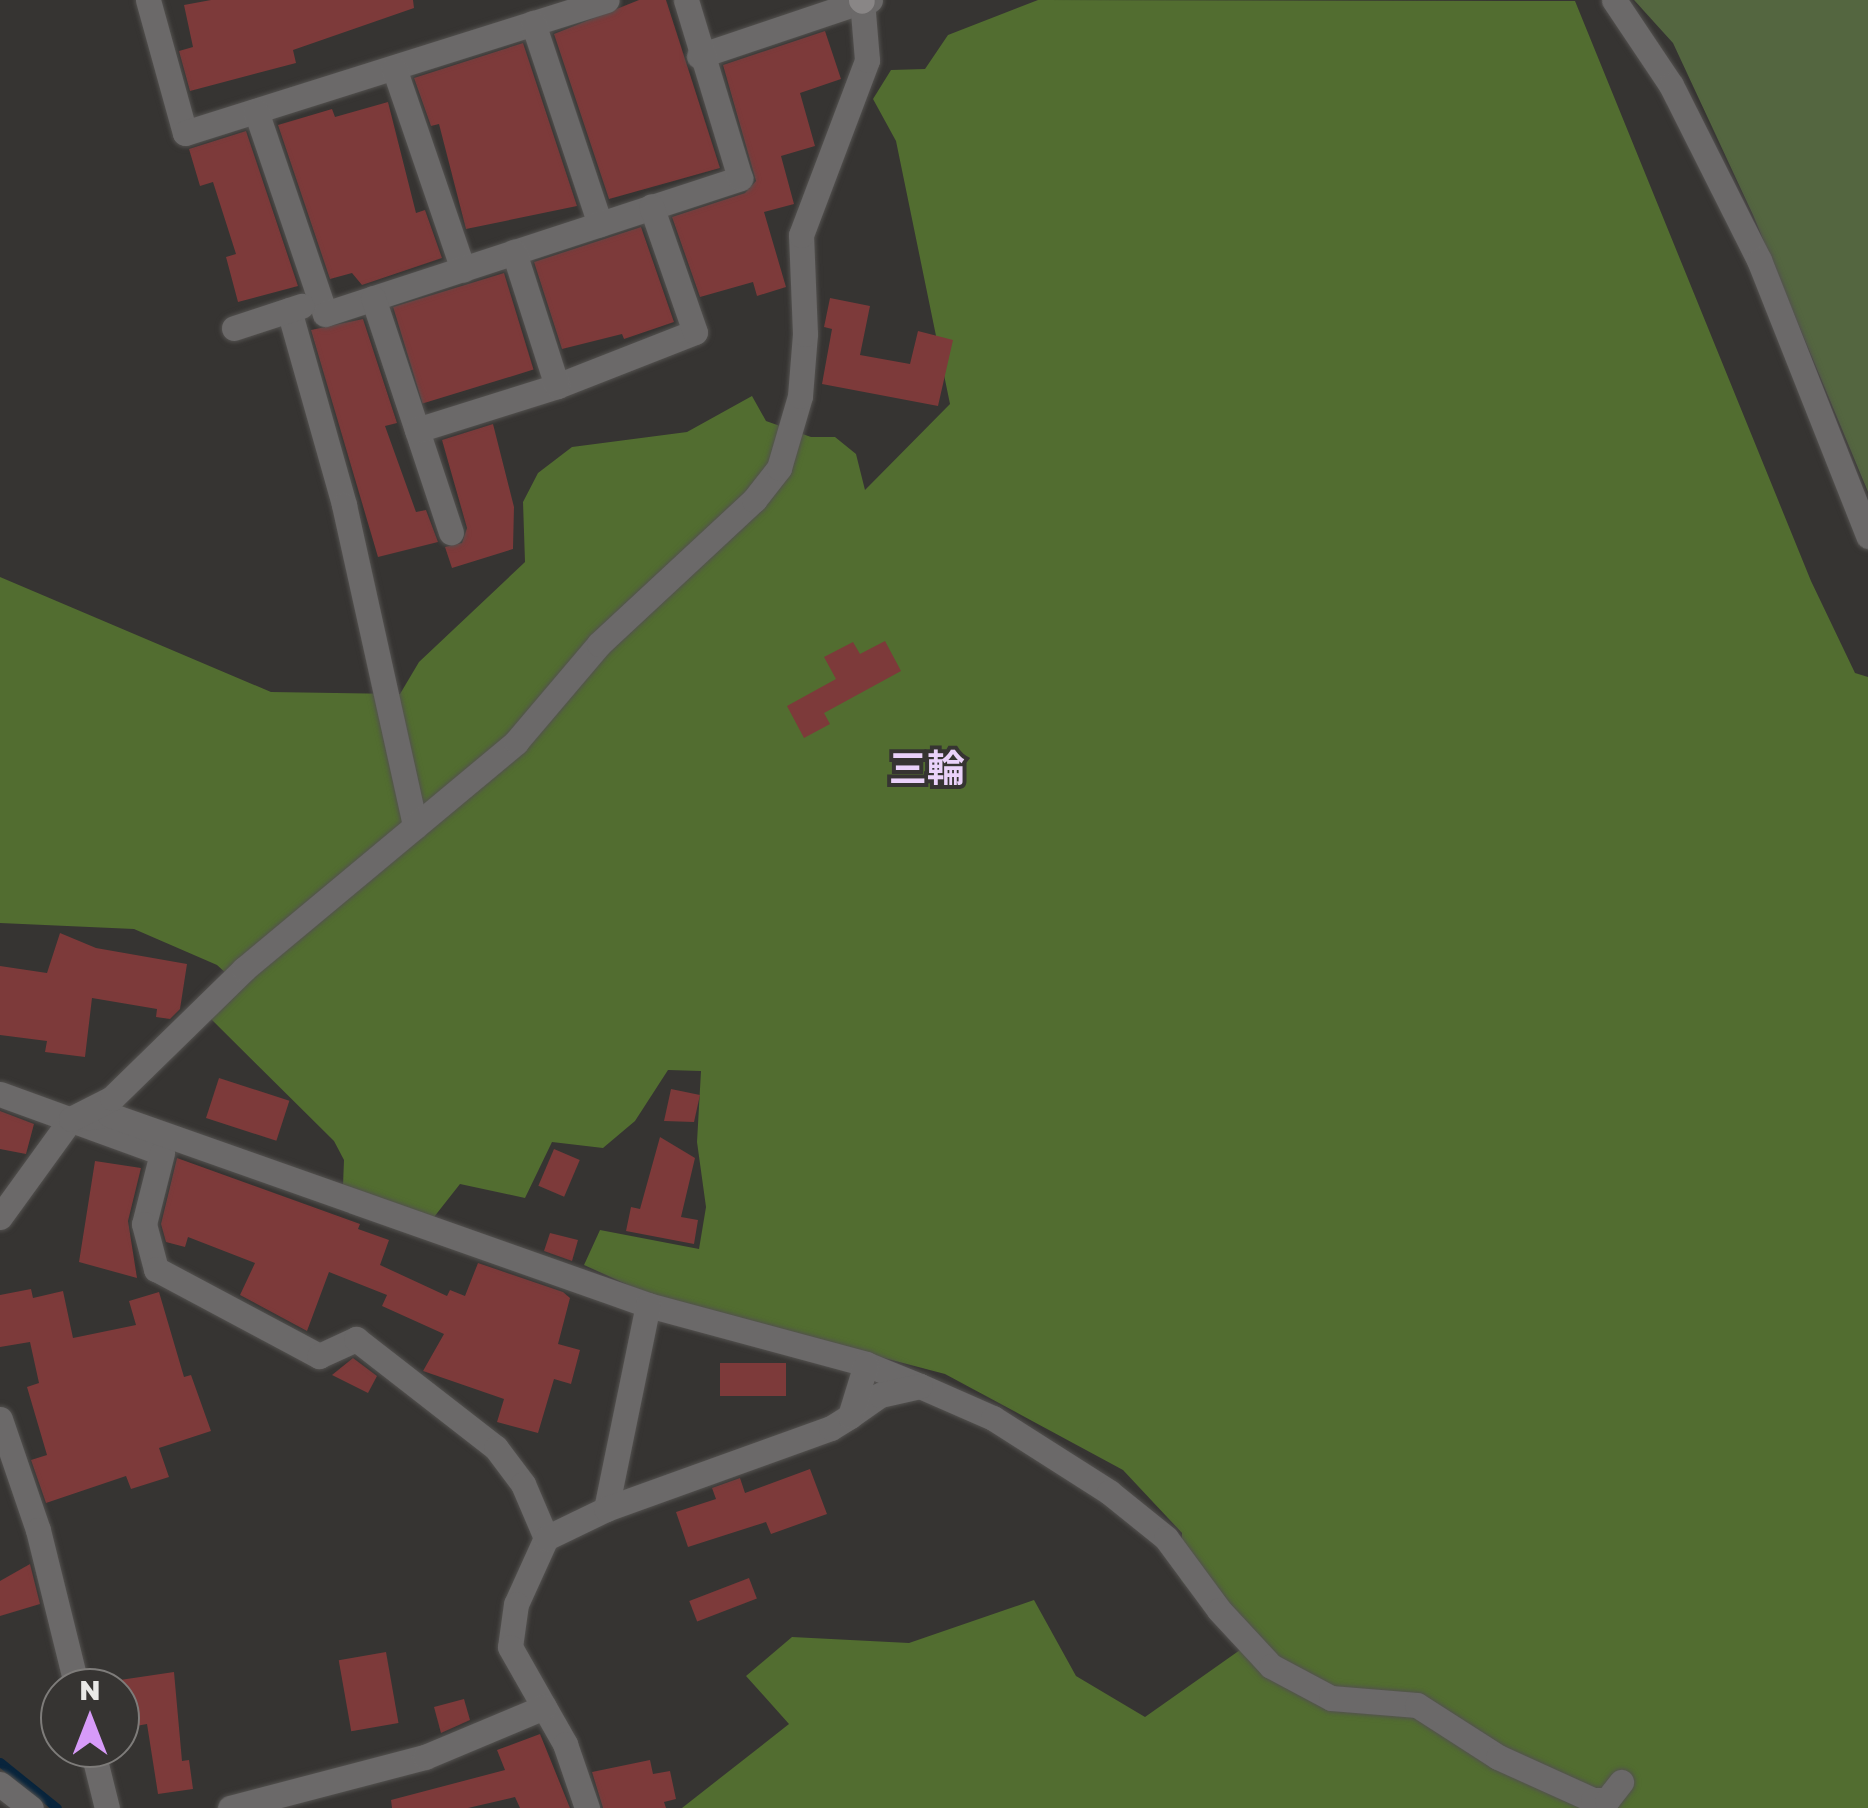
<!DOCTYPE html>
<html>
<head>
<meta charset="utf-8">
<style>
	body { margin:0 }
	#map { position:relative; width:1868px; height:1808px; overflow:hidden; background:#363432; font-family:"Golos Text","Noto Sans JP",sans-serif }
	div>[style] { position:absolute }
	.green>* { inset:0; background:#546640 }
	.forest>* { inset:0; background:#526d30 }
	.stream>* { height:9px; margin:-4.5px; padding:0 4.5px; transform-origin:4.5px; border-radius:4.5px; background:#08243c }
	.building>* { inset:0; background:#7d3a3a; transform-origin:0 0 }
	.roads { filter:drop-shadow(0 0 2px #53514f) drop-shadow(0 0 2px #53514f) }
	.street>* { height:25px; margin:-12.5px; padding:0 12.5px; transform-origin:12.5px; border-radius:12.5px; background:#6b6969 }
	.secondary>* { height:25px; margin:-12.5px; padding:0 12.5px; transform-origin:12.5px; border-radius:12.5px; background:#898686 }
	span { translate:-50% -50%; white-space:nowrap; text-align:center; line-height:1.15; -webkit-text-stroke:8px #363432; paint-order:stroke }
	.quarter-label { font-size:38px; color:#ead2fa; font-weight:700 }
	.north { position:absolute; left:40px; top:1668px; width:100px; height:100px; box-sizing:border-box; background:#363432; border:2px solid #7e7c7a; border-radius:50%; rotate:0deg; font-size:28px; font-weight:700; line-height:40px; text-align:center; color:#e9e9e7 }
	.north::after { content:''; display:block; margin:auto; width:35px; height:45px; background:#d79bf9; clip-path:polygon(50% 0,100% 100%,50% 72%,0 100%) }
</style>
</head>
<body>
<div id="map">
	<div class="green">
		<div style="clip-path:polygon(1634px 0,1868px 0,1868px 492px,1753px 215px,1673px 43px)"></div>
	</div>
	<div class="forest">
		<div style="clip-path:polygon(1038px 0,1575px 1px,1811px 581px,1855px 673px,1868px 677px,1868px 1808px,682px 1808px,789px 1724px,746px 1676px,792px 1637px,909px 1643px,1034px 1600px,1076px 1676px,1145px 1717px,1240px 1650px,1181px 1580px,1182px 1533px,1123px 1470px,945px 1374px,659px 1299px,584px 1265px,600px 1230px,699px 1249px,706px 1207px,697px 1142px,701px 1071px,668px 1070px,635px 1121px,603px 1148px,552px 1142px,525px 1198px,460px 1184px,434px 1217px,343px 1185px,344px 1160px,334px 1141px,210px 1018px,240px 986px,217px 965px,134px 929px,0 923px,0 577px,271px 692px,400px 694px,419px 662px,525px 562px,523px 502px,538px 473px,572px 447px,687px 432px,752px 396px,766px 421px,811px 437px,835px 437px,856px 454px,865px 490px,950px 404px,896px 141px,873px 99px,891px 70px,925px 69px,948px 35px)"></div>
	</div>
	<div class="stream">
		<div style="left:0;top:1762px;width:73px;rotate:38.9deg"></div>
	</div>
	<div class="building">
		<div style="clip-path:polygon(211px 0,413px 0,414px 8px,293px 50px,296px 63px,190px 91px,179px 51px,193px 47px,184px 5px)"></div>
		<div style="clip-path:polygon(639px 0,666px 0,720px 168px,609px 199px,554px 34px)"></div>
		<div style="clip-path:polygon(825px 31px,841px 79px,800px 93px,815px 146px,781px 156px,794px 204px,764px 212px,786px 287px,757px 296px,753px 282px,700px 297px,672px 217px,745px 193px,756px 181px,723px 65px)"></div>
		<div style="clip-path:polygon(523px 43px,577px 206px,466px 229px,439px 124px,431px 126px,414px 78px)"></div>
		<div style="clip-path:polygon(388px 102px,416px 213px,425px 210px,442px 258px,362px 285px,352px 273px,330px 279px,278px 125px,332px 109px,335px 117px)"></div>
		<div style="clip-path:polygon(246px 131px,298px 286px,238px 302px,226px 257px,236px 254px,213px 182px,200px 186px,189px 149px)"></div>
		<div style="clip-path:polygon(641px 227px,674px 322px,624px 339px,622px 334px,562px 349px,534px 262px)"></div>
		<div style="left:504px;top:273px;width:101px;height:116px;rotate:73deg"></div>
		<div style="clip-path:polygon(830px 298px,870px 306px,860px 355px,910px 364px,918px 331px,953px 340px,938px 406px,822px 384px,832px 329px,824px 327px)"></div>
		<div style="clip-path:polygon(363px 319px,397px 423px,385px 426px,416px 512px,426px 510px,438px 542px,378px 557px,311px 330px)"></div>
		<div style="clip-path:polygon(493px 424px,514px 507px,513px 549px,452px 568px,445px 547px,462px 543px,467px 528px,442px 440px)"></div>
		<div style="clip-path:polygon(885px 641px,901px 671px,824px 713px,830px 724px,804px 738px,787px 706px,836px 679px,824px 657px,853px 642px,860px 654px)"></div>
		<div style="clip-path:polygon(60px 933px,96px 948px,187px 964px,180px 1009px,170px 1019px,156px 1017px,157px 1009px,92px 998px,85px 1057px,45px 1052px,47px 1041px,0 1035px,0 966px,47px 973px)"></div>
		<div style="left:219px;top:1078px;width:74px;height:42px;rotate:18deg"></div>
		<div style="clip-path:polygon(671px 1089px,700px 1095px,694px 1122px,664px 1121px)"></div>
		<div style="clip-path:polygon(0 1111px,34px 1124px,26px 1154px,0 1149px)"></div>
		<div style="clip-path:polygon(660px 1137px,695px 1158px,681px 1217px,698px 1220px,694px 1244px,626px 1231px,631px 1207px,640px 1209px)"></div>
		<div style="left:554px;top:1149px;width:28px;height:40px;rotate:23deg"></div>
		<div style="clip-path:polygon(177px 1158px,360px 1224px,358px 1229px,389px 1240px,380px 1265px,447px 1296px,450px 1290px,465px 1296px,478px 1263px,563px 1292px,570px 1298px,558px 1344px,580px 1350px,571px 1384px,554px 1379px,538px 1433px,497px 1422px,504px 1399px,423px 1371px,444px 1334px,382px 1306px,387px 1295px,329px 1272px,307px 1331px,240px 1295px,255px 1263px,188px 1237px,185px 1247px,166px 1242px,161px 1224px)"></div>
		<div style="clip-path:polygon(95px 1161px,141px 1168px,128px 1221px,137px 1278px,79px 1262px)"></div>
		<div style="clip-path:polygon(550px 1233px,578px 1240px,572px 1261px,544px 1251px)"></div>
		<div style="clip-path:polygon(31px 1289px,33px 1298px,63px 1291px,73px 1338px,136px 1325px,129px 1301px,159px 1292px,184px 1377px,191px 1375px,211px 1431px,159px 1448px,169px 1477px,131px 1489px,126px 1476px,46px 1503px,31px 1460px,47px 1455px,27px 1387px,39px 1383px,30px 1342px,0 1347px,0 1295px)"></div>
		<div style="clip-path:polygon(353px 1358px,377px 1376px,368px 1393px,332px 1375px)"></div>
		<div style="left:720px;top:1363px;width:66px;height:33px"></div>
		<div style="clip-path:polygon(810px 1469px,827px 1514px,771px 1534px,766px 1522px,688px 1547px,676px 1512px,716px 1499px,712px 1488px,740px 1478px,745px 1493px)"></div>
		<div style="clip-path:polygon(30px 1564px,40px 1604px,0 1616px,0 1581px)"></div>
		<div style="left:749px;top:1578px;width:22px;height:64px;rotate:69deg"></div>
		<div style="left:386px;top:1652px;width:72px;height:48px;rotate:80deg"></div>
		<div style="clip-path:polygon(174px 1672px,182px 1761px,189px 1760px,193px 1789px,158px 1794px,147px 1724px,120px 1729px,120px 1680px)"></div>
		<div style="clip-path:polygon(464px 1699px,470px 1720px,441px 1733px,434px 1707px)"></div>
		<div style="clip-path:polygon(540px 1734px,570px 1808px,520px 1808px,515px 1797px,468px 1808px,392px 1808px,391px 1800px,505px 1770px,497px 1750px)"></div>
		<div style="clip-path:polygon(650px 1760px,653px 1774px,670px 1771px,676px 1799px,664px 1802px,666px 1808px,603px 1808px,592px 1772px)"></div>
	</div>
	<div class="roads">
		<div class="street">
			<div style="left:148px;top:0;width:138px;rotate:74.5deg"></div>
			<div style="left:185px;top:133px;width:442px;rotate:-17.5deg"></div>
			<div style="left:1614px;top:0;width:102px;rotate:56.2deg"></div>
			<div style="left:1671px;top:85px;width:196px;rotate:63.3deg"></div>
			<div style="left:1759px;top:260px;width:297px;rotate:68.4deg"></div>
			<div style="left:533px;top:23px;width:212px;rotate:71.6deg"></div>
			<div style="left:699px;top:56px;width:172px;rotate:-18.6deg"></div>
			<div style="left:394px;top:68px;width:213px;rotate:71.1deg"></div>
			<div style="left:256px;top:111px;width:214px;rotate:71.2deg"></div>
			<div style="left:325px;top:314px;width:437px;rotate:-18.1deg"></div>
			<div style="left:740px;top:178px;width:186px;rotate:-106.9deg"></div>
			<div style="left:373px;top:298px;width:247px;rotate:71.6deg"></div>
			<div style="left:289px;top:310px;width:203px;rotate:74.2deg"></div>
			<div style="left:344px;top:505px;width:329px;rotate:77.5deg"></div>
			<div style="left:234px;top:328px;width:71px;rotate:-18.2deg"></div>
			<div style="left:557px;top:386px;width:148px;rotate:-21.4deg"></div>
			<div style="left:695px;top:332px;width:133px;rotate:-109.2deg"></div>
			<div style="left:417px;top:430px;width:147px;rotate:-17.4deg"></div>
			<div style="left:557px;top:386px;width:141px;rotate:-107.8deg"></div>
			<div style="left:0;top:1094px;width:172px;rotate:20deg"></div>
			<div style="left:162px;top:1153px;width:73px;rotate:104.2deg"></div>
			<div style="left:144px;top:1224px;width:47px;rotate:75.1deg"></div>
			<div style="left:156px;top:1269px;width:185px;rotate:28.1deg"></div>
			<div style="left:319px;top:1356px;width:41px;rotate:-24.7deg"></div>
			<div style="left:356px;top:1339px;width:177px;rotate:37.9deg"></div>
			<div style="left:496px;top:1448px;width:45px;rotate:53.1deg"></div>
			<div style="left:523px;top:1484px;width:59px;rotate:66.9deg"></div>
			<div style="left:546px;top:1538px;width:72px;rotate:114.4deg"></div>
			<div style="left:516px;top:1604px;width:43px;rotate:97.9deg"></div>
			<div style="left:510px;top:1647px;width:112px;rotate:60.4deg"></div>
			<div style="left:565px;top:1744px;width:68px;rotate:71deg"></div>
			<div style="left:71px;top:1119px;width:39px;rotate:-6deg"></div>
			<div style="left:110px;top:1115px;width:571px;rotate:19.45deg"></div>
			<div style="left:648px;top:1305px;width:226px;rotate:15.1deg"></div>
			<div style="left:866px;top:1364px;width:58px;rotate:22.2deg"></div>
			<div style="left:920px;top:1386px;width:80px;rotate:23.7deg"></div>
			<div style="left:993px;top:1418px;width:138px;rotate:32.5deg"></div>
			<div style="left:1109px;top:1492px;width:73px;rotate:38.9deg"></div>
			<div style="left:1166px;top:1538px;width:89px;rotate:53.6deg"></div>
			<div style="left:1219px;top:1610px;width:76px;rotate:47.1deg"></div>
			<div style="left:1271px;top:1666px;width:68px;rotate:28.1deg"></div>
			<div style="left:1331px;top:1698px;width:86px;rotate:4.7deg"></div>
			<div style="left:1417px;top:1705px;width:96px;rotate:32.7deg"></div>
			<div style="left:1498px;top:1757px;width:104px;rotate:24.4deg"></div>
			<div style="left:1593px;top:1800px;width:14px"></div>
			<div style="left:1607px;top:1800px;width:23px;rotate:-52deg"></div>
			<div style="left:0;top:1217px;width:121px;rotate:-54.1deg"></div>
			<div style="left:71px;top:1119px;width:46px;rotate:-27.1deg"></div>
			<div style="left:112px;top:1098px;width:185px;rotate:-44.3deg"></div>
			<div style="left:244px;top:969px;width:354px;rotate:-39.8deg"></div>
			<div style="left:516px;top:742px;width:128px;rotate:-49.7deg"></div>
			<div style="left:599px;top:644px;width:212px;rotate:-42.9deg"></div>
			<div style="left:754px;top:500px;width:41px;rotate:-52deg"></div>
			<div style="left:779px;top:468px;width:75px;rotate:-73.7deg"></div>
			<div style="left:800px;top:396px;width:62px;rotate:-85.4deg"></div>
			<div style="left:805px;top:334px;width:99px;rotate:-92.3deg"></div>
			<div style="left:801px;top:235px;width:187px;rotate:-69.3deg"></div>
			<div style="left:867px;top:60px;width:59px;rotate:-94.8deg"></div>
			<div style="left:862px;top:1px;width:8px;rotate:-7deg"></div>
			<div style="left:850px;top:1416px;width:37px;rotate:-35deg"></div>
			<div style="left:880px;top:1395px;width:41px;rotate:-12.7deg"></div>
			<div style="left:0;top:1419px;width:117px;rotate:71.1deg"></div>
			<div style="left:38px;top:1530px;width:163px;rotate:76.1deg"></div>
			<div style="left:606px;top:1509px;width:208px;rotate:-78.4deg"></div>
			<div style="left:546px;top:1538px;width:67px;rotate:-25.8deg"></div>
			<div style="left:606px;top:1509px;width:239px;rotate:-19.8deg"></div>
			<div style="left:831px;top:1428px;width:22px;rotate:-32deg"></div>
			<div style="left:850px;top:1416px;width:54px;rotate:-72.9deg"></div>
			<div style="left:92px;top:1748px;width:62px;rotate:76deg"></div>
			<div style="left:0;top:1784px;width:39px;rotate:38deg"></div>
			<div style="left:230px;top:1808px;width:202px;rotate:-14.7deg"></div>
			<div style="left:425px;top:1757px;width:129px;rotate:-22.8deg"></div>
		</div>
		<div class="secondary">
			<div style="left:861px;top:0;width:1px;rotate:45deg"></div>
		</div>
	</div>
	<div class="quarter-label">
		<span style="left:927px;top:768px">三輪</span>
	</div>
	<div class="north">N</div>
</div>
</body>
</html>
